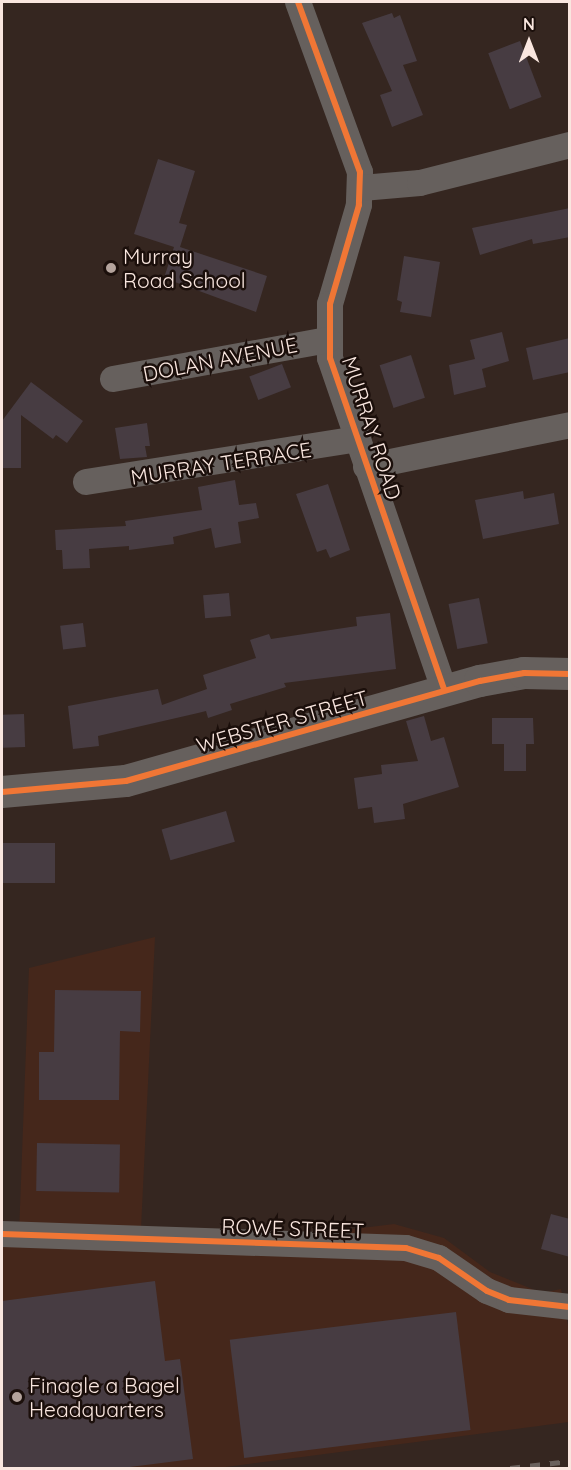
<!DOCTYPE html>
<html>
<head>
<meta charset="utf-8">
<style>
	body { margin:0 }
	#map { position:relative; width:571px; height:1470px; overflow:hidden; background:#352620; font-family:Quicksand,sans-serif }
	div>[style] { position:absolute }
	.built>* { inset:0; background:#45271b }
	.building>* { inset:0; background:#473c42; transform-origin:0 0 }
	.minor>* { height:26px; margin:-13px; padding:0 13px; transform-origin:13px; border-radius:13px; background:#66605d }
	.tertiary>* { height:32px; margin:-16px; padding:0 16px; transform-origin:16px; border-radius:16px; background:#66605d }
	.rail>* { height:4.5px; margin-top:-2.25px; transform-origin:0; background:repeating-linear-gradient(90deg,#6a615d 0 10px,transparent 0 20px) }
	.cycleway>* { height:6px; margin:-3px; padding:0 3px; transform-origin:3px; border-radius:3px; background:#f07635 }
	.dots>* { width:16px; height:16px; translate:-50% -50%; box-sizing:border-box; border:3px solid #1b0f0b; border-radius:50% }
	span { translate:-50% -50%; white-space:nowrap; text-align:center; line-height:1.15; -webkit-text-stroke:5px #1b0f0b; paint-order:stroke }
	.poi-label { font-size:21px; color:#f9e6df }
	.left { translate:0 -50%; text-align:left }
	.street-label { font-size:21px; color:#f9e6df }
	.frame { position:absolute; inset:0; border:3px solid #f9e6df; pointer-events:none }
	.north { position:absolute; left:499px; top:12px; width:60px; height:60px; -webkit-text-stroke:4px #1b0f0b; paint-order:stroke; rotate:0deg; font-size:16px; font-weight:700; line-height:24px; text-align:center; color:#f9e6df }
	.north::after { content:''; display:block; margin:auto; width:21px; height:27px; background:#f9e6df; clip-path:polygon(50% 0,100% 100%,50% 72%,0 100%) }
</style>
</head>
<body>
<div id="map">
	<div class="built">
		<div style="clip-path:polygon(155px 937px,141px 1229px,313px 1234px,394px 1224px,444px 1238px,490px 1272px,542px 1293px,561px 1289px,569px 1331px,569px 1422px,218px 1468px,2px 1468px,2px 1233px,19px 1234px,29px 968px)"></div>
	</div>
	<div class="building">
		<div style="clip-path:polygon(392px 13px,394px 18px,400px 15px,417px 61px,403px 65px,423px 115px,392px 127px,380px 95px,392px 91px,362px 23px)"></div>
		<div style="left:520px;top:41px;width:60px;height:34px;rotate:69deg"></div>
		<div style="clip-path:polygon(158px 159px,195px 171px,179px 223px,187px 225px,180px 247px,267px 276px,256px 312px,164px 278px,174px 247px,134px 234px)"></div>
		<div style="clip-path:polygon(570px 208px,570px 237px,533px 244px,532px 239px,480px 255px,472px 228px)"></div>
		<div style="clip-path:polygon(404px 256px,440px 262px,431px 317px,400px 312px,402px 302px,397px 300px)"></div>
		<div style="clip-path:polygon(502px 332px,509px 361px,482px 369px,486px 387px,454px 395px,449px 365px,475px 359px,470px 340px)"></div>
		<div style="clip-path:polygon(570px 338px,570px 372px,533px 380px,526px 348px)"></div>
		<div style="left:411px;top:355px;width:45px;height:33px;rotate:72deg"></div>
		<div style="left:282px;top:364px;width:25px;height:35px;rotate:69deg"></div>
		<div style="clip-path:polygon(31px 382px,83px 421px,67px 443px,56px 435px,53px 439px,21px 415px,21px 468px,2px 468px,2px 421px)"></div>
		<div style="clip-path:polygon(147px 423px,150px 446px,145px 446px,147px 457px,120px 459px,115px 428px)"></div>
		<div style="clip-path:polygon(235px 480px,239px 505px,256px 503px,259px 518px,238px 522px,241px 543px,215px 548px,211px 528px,173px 537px,174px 544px,129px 550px,129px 546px,89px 549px,90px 568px,63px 569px,62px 550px,56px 550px,55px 530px,126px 526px,125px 521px,202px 510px,198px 487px)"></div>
		<div style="clip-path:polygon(328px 484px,350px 550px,330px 558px,326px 549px,317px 552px,296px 494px)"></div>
		<div style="clip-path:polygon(523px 491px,524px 499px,554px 493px,559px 524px,483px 539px,475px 500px)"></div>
		<div style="left:229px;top:593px;width:23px;height:26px;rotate:85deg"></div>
		<div style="left:479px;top:598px;width:46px;height:31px;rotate:79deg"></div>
		<div style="clip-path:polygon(390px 613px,396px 669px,284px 683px,286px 687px,230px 704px,232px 710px,208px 718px,206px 711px,198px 713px,98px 736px,99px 746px,73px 749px,68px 706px,158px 689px,162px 705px,207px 689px,203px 675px,256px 658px,250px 640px,269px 634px,271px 639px,357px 626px,356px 617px)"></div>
		<div style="left:83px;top:623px;width:24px;height:23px;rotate:83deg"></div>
		<div style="left:24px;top:714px;width:33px;height:22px;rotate:88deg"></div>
		<div style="clip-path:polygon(424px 716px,431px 741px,444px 737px,459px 787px,403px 804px,405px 819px,374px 823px,372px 807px,358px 809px,354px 778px,382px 774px,381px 765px,418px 761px,406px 721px)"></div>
		<div style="clip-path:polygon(492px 718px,533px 718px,534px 744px,526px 744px,526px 771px,504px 771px,504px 744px,492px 744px)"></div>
		<div style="left:226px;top:811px;width:32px;height:67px;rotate:74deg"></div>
		<div style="left:55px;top:843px;width:40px;height:53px;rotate:90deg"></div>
		<div style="clip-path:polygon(55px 990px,141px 991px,140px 1032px,120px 1031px,119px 1100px,39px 1100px,39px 1052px,54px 1052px)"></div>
		<div style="left:37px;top:1143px;width:83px;height:48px;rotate:1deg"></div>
		<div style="clip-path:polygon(551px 1214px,570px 1219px,570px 1257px,541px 1249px)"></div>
		<div style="clip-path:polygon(155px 1281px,165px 1361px,180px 1359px,193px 1459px,122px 1468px,2px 1468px,2px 1301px)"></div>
		<div style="left:456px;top:1312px;width:119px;height:228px;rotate:83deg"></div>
	</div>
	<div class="minor">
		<div style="left:298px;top:2px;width:181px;rotate:70deg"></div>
		<div style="left:360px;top:172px;width:33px;rotate:92deg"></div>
		<div style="left:359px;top:205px;width:103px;rotate:106.3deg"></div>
		<div style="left:330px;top:304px;width:54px;rotate:90deg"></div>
		<div style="left:330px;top:358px;width:351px;rotate:71deg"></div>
		<div style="left:362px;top:188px;width:58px;rotate:-4.9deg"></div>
		<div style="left:420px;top:183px;width:155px;rotate:-14.2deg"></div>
		<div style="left:113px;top:379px;width:219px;rotate:-10.3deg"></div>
		<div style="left:366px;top:467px;width:208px;rotate:-11.6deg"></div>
		<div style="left:86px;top:482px;width:273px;rotate:-9deg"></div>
		<div style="left:2px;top:1234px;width:404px;rotate:2deg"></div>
		<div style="left:406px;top:1248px;width:34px;rotate:17deg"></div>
		<div style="left:439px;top:1258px;width:58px;rotate:34.5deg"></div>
		<div style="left:487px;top:1291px;width:24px;rotate:22deg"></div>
		<div style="left:509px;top:1300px;width:61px;rotate:6.5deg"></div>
	</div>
	<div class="tertiary">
		<div style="left:2px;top:792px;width:124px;rotate:-5.1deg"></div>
		<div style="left:126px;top:781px;width:368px;rotate:-15.8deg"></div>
		<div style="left:480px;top:681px;width:45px;rotate:-10.3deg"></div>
		<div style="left:524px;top:673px;width:46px;rotate:1.2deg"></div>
	</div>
	<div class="rail">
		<div style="left:510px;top:1468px;width:60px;rotate:-6.7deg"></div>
	</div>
	<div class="cycleway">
		<div style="left:298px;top:2px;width:181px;rotate:70deg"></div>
		<div style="left:360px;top:172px;width:33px;rotate:92deg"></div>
		<div style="left:359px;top:205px;width:103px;rotate:106.3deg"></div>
		<div style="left:330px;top:304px;width:54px;rotate:90deg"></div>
		<div style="left:330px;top:358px;width:351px;rotate:71deg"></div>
		<div style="left:2px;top:792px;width:124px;rotate:-5.1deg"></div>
		<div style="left:126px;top:781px;width:368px;rotate:-15.8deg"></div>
		<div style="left:480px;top:681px;width:45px;rotate:-10.3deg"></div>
		<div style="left:524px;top:673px;width:46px;rotate:1.2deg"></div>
		<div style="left:2px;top:1234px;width:404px;rotate:2deg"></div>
		<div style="left:406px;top:1248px;width:34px;rotate:17deg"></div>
		<div style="left:439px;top:1258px;width:58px;rotate:34.5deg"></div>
		<div style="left:487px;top:1291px;width:24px;rotate:22deg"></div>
		<div style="left:509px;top:1300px;width:61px;rotate:6.5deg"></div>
	</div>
	<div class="dots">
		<div style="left:111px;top:268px;background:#b4a39c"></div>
		<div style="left:17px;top:1397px;background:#b4a39c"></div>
	</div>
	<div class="poi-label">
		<span class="left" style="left:123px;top:268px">Murray<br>Road School</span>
		<span class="left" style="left:29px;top:1397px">Finagle a Bagel<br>Headquarters</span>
	</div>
	<div class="street-label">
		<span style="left:220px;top:359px;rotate:-11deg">DOLAN AVENUE</span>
		<span style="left:372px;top:428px;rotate:72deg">MURRAY ROAD</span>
		<span style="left:221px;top:463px;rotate:-9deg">MURRAY TERRACE</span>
		<span style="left:282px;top:721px;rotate:-16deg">WEBSTER STREET</span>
		<span style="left:293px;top:1228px;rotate:2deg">ROWE STREET</span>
	</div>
	<div class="frame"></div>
	<div class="north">N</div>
</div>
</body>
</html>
